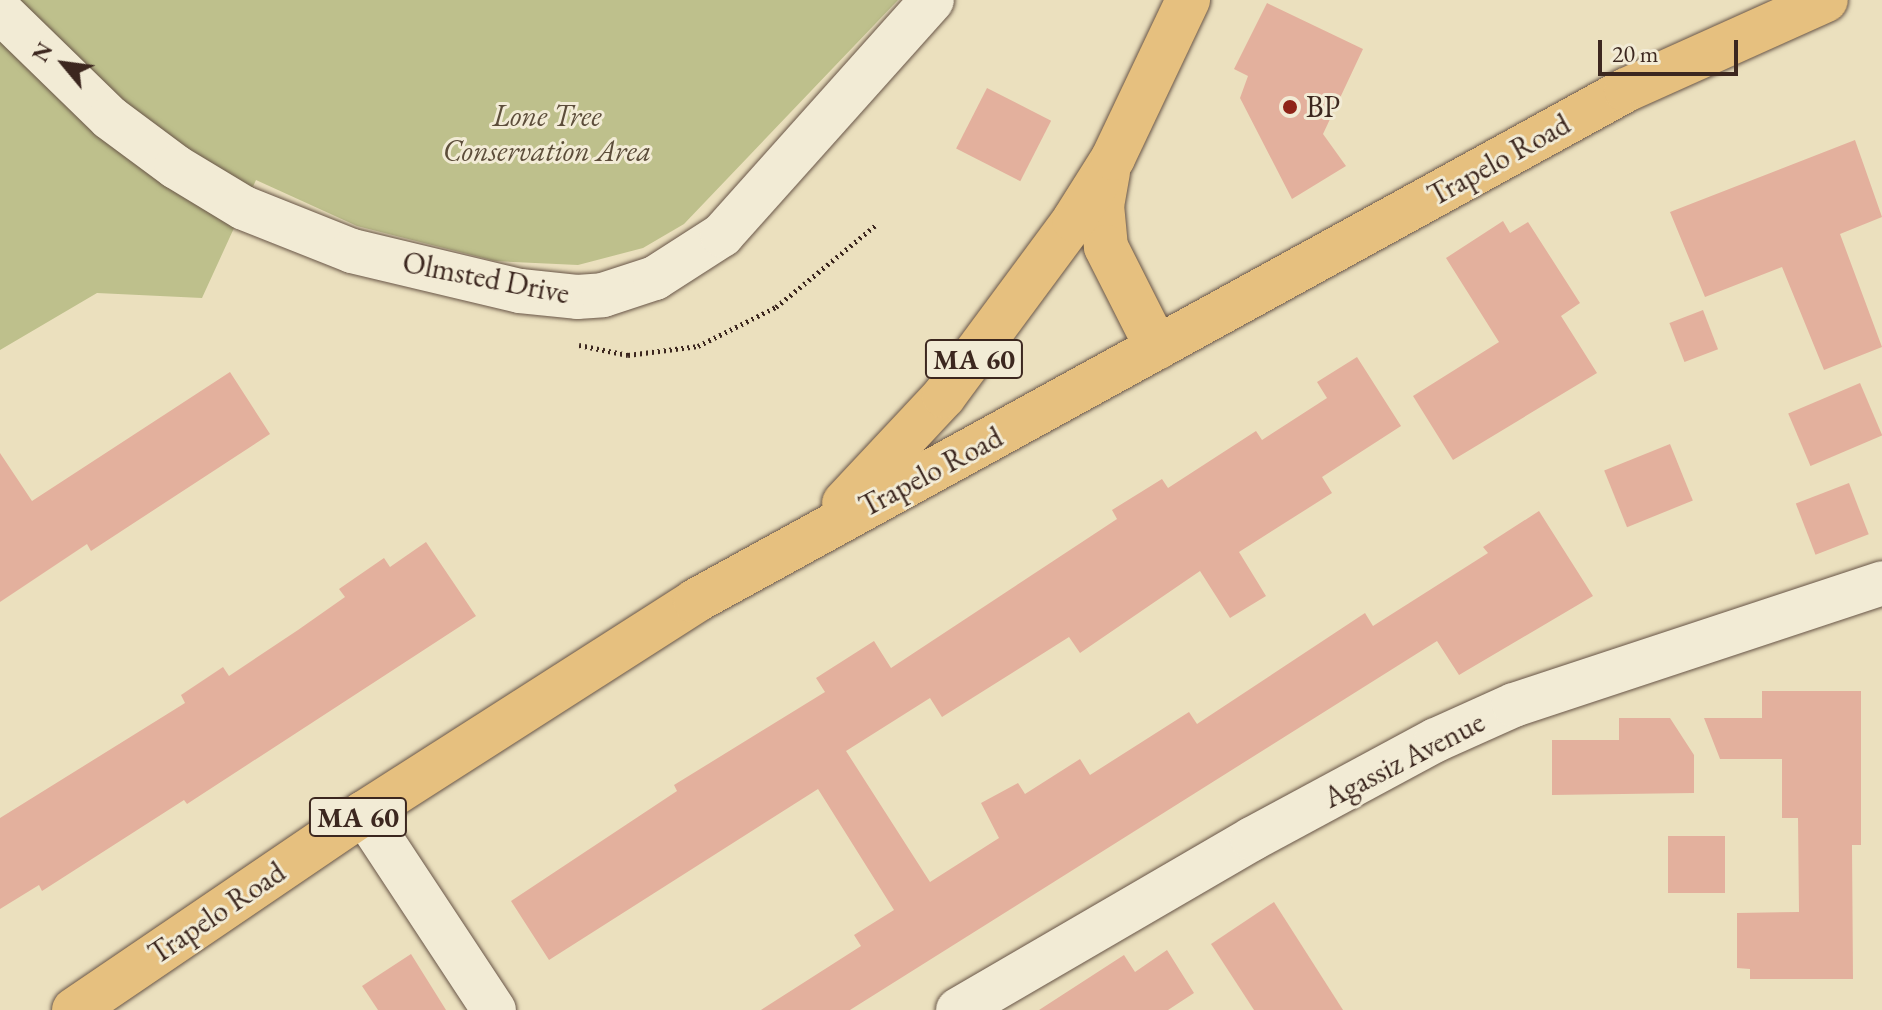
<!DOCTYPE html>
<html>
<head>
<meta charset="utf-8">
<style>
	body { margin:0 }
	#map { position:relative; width:1882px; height:1010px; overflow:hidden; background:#ebe0be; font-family:"EB Garamond",serif }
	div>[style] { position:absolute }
	.green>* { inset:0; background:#bec08c }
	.building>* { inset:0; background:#e3b09d; transform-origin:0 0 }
	.path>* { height:5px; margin-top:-2.5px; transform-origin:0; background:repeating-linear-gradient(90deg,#3c271f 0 2px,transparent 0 6px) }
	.roads { filter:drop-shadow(0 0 2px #685547) drop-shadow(0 0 2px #685547) }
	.minor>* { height:44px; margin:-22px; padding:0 22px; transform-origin:22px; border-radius:22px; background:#f2ebd5 }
	.major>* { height:44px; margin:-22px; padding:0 22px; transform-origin:22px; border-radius:22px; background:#e6c07f }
	.dots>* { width:22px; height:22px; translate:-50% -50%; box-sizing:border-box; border:4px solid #f2ebd5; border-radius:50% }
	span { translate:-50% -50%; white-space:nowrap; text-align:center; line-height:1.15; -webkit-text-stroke:6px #f2ebd5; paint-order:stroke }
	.shield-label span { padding:2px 6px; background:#f2ebd5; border:2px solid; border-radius:6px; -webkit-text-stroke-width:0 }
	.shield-label { font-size:28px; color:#3c271f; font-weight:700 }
	.poi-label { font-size:30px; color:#3c271f }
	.left { translate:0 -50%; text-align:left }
	.park-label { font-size:30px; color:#5c4d3a; font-style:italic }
	.street-label { font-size:30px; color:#3c271f }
	.north { position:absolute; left:24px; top:24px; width:80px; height:80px; -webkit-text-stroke:6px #f2ebd5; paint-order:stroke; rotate:299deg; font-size:22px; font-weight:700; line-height:32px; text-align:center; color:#3c271f }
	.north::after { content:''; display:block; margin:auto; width:28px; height:36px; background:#3c271f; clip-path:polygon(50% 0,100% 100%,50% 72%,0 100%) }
	.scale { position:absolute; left:1598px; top:40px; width:140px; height:36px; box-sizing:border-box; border:4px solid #3c271f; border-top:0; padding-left:10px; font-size:24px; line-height:28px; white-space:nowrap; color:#3c271f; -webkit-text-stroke:6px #f2ebd5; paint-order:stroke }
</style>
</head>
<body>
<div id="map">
	<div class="green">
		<div style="clip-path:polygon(0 0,898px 0,684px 224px,643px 248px,578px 265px,495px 261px,357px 226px,256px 180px,202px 298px,97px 293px,0 350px)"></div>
	</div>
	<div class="building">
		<div style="clip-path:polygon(1267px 3px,1363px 49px,1323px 134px,1346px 166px,1292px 199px,1240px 98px,1248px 76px,1234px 69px)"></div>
		<div style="left:987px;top:88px;width:72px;height:68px;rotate:27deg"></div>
		<div style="clip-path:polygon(1855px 140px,1882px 217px,1840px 234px,1882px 347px,1824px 370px,1782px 267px,1705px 297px,1670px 212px)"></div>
		<div style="clip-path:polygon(1503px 221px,1510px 233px,1528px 222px,1580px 303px,1561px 316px,1597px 373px,1453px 460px,1413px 396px,1499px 342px,1446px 258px)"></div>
		<div style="left:1703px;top:310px;width:42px;height:36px;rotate:69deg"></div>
		<div style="clip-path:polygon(1357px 357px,1401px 426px,1322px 477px,1332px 493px,1239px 552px,1266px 596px,1230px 618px,1200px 571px,1080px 653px,1069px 637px,942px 717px,930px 698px,846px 751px,930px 882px,999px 838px,981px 803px,1018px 783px,1025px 794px,1080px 759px,1090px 775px,1189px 712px,1197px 724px,1365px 613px,1373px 626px,1488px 553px,1483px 547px,1539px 511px,1593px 596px,1459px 675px,1437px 641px,850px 1010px,761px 1010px,861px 946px,854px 935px,894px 910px,818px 789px,549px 960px,511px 901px,677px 791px,674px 785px,825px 692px,816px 678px,874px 641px,891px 668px,1117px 519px,1112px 510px,1162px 479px,1168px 488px,1256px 431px,1262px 440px,1327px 398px,1317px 382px)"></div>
		<div style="clip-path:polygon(230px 372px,270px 434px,91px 551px,87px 544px,0 602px,0 453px,32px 501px)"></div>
		<div style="left:1860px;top:383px;width:57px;height:78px;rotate:67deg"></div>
		<div style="left:1670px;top:444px;width:61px;height:71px;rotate:68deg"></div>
		<div style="left:1849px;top:483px;width:55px;height:57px;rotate:69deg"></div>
		<div style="clip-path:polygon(426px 542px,476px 616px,187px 804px,184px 800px,42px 891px,39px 885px,0 909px,0 818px,185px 703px,181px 695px,223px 667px,229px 676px,298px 630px,345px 597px,339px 589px,384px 558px,390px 567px)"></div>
		<div style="clip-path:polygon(1762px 691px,1861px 691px,1861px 845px,1852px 845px,1853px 979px,1750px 979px,1750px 969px,1737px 968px,1737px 913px,1799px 912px,1798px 818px,1782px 818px,1782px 759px,1720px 759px,1704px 718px,1762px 718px)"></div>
		<div style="clip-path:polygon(1619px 718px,1670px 718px,1694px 755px,1694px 793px,1552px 795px,1552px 740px,1619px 740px)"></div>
		<div style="left:1668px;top:836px;width:57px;height:57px"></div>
		<div style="clip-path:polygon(1274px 902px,1343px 1010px,1254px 1010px,1211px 944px)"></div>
		<div style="clip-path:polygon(1167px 950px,1194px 993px,1168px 1010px,1039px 1010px,1124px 955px,1135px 972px)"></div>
		<div style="clip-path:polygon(411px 954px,446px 1010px,378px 1010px,362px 986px)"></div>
	</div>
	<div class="path">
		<div style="left:579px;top:345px;width:50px;rotate:11.5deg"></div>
		<div style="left:628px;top:355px;width:71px;rotate:-7.3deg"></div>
		<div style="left:698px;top:346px;width:87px;rotate:-26.6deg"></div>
		<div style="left:776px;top:307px;width:131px;rotate:-39.4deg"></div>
	</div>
	<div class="roads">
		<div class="minor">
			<div style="left:0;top:11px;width:153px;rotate:44.2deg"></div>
			<div style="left:110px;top:118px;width:82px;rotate:36.6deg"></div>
			<div style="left:176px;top:167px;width:79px;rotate:31.1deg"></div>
			<div style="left:244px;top:208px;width:116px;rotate:21.7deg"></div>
			<div style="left:352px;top:251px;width:173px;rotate:13.4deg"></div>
			<div style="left:520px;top:291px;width:57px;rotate:6deg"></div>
			<div style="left:577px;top:297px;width:26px;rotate:-4deg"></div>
			<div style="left:603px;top:295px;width:55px;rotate:-18.1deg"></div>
			<div style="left:655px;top:278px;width:80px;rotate:-32.7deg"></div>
			<div style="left:722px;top:235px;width:315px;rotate:-48.2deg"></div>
			<div style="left:364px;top:813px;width:236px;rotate:56.6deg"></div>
			<div style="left:958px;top:1010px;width:340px;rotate:-30.2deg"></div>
			<div style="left:1252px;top:839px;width:209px;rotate:-28.3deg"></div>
			<div style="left:1436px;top:740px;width:85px;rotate:-24.2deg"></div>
			<div style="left:1514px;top:705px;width:388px;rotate:-18.3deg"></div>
		</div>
		<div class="major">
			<div style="left:1108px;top:172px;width:34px;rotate:100deg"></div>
			<div style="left:1102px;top:205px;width:42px;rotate:84.6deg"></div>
			<div style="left:1106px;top:247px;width:113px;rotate:63.2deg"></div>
			<div style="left:844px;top:503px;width:146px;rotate:-46.9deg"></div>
			<div style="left:944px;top:396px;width:219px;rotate:-53.5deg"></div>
			<div style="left:1074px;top:220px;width:73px;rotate:-57.8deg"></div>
			<div style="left:1113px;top:158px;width:175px;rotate:-64.6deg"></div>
			<div style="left:74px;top:1010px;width:351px;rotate:-34.2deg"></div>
			<div style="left:364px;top:813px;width:393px;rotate:-32.6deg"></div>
			<div style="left:695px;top:601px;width:1062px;rotate:-28.76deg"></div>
			<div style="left:1626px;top:90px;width:219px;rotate:-24.2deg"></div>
		</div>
	</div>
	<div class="dots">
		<div style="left:1290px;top:107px;background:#8f2418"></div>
	</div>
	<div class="shield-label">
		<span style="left:974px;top:359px">MA 60</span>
		<span style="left:358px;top:817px">MA 60</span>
	</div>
	<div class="poi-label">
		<span class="left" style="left:1306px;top:107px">BP</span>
	</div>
	<div class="park-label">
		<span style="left:547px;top:133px">Lone Tree<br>Conservation Area</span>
	</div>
	<div class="street-label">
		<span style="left:1499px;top:160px;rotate:-29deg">Trapelo Road</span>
		<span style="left:486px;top:278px;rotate:11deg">Olmsted Drive</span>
		<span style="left:931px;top:472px;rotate:-28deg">Trapelo Road</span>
		<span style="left:1404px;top:760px;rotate:-27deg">Agassiz Avenue</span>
		<span style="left:217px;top:913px;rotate:-34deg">Trapelo Road</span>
	</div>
	<div class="north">N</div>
	<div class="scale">20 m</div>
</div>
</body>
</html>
